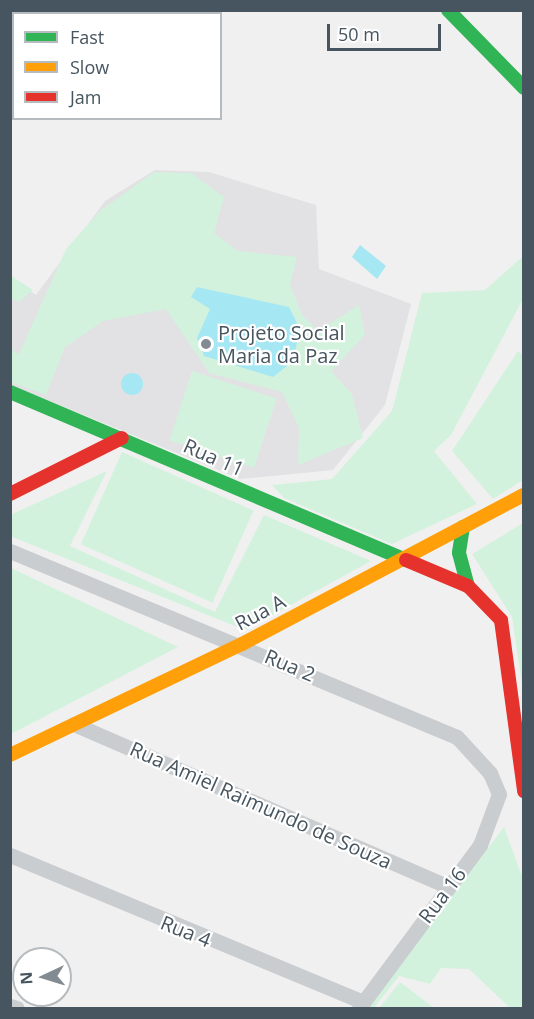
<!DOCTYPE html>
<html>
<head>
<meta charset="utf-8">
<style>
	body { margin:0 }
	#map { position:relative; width:534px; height:1019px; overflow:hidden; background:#f1f0f0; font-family:"Open Sans",sans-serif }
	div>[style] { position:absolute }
	.education>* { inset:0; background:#e2e1e3 }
	.green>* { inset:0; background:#d3f2dd; transform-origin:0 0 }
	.water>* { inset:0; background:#a5e7f2 }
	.round { border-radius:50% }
	.street>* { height:15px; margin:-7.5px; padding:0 7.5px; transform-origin:7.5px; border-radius:7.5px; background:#cacdd0 }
	.fast>* { height:14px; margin:-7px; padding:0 7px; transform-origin:7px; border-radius:7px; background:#30b455 }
	.slow>* { height:14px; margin:-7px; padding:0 7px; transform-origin:7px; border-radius:7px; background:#ff9f0a }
	.jam>* { height:14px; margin:-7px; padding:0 7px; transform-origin:7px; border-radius:7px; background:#e5322d }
	.dots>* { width:16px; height:16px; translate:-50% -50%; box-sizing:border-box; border:3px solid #fff; border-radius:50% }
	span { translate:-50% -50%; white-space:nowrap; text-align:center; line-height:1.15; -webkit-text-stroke:4.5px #fff; paint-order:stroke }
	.poi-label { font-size:20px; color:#46555f }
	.left { translate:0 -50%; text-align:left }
	.street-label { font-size:20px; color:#46555f }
	.frame { position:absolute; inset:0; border:12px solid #46555f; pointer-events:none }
	.legend { position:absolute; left:12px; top:12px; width:210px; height:108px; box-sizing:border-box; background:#fff; border:2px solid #b5bbbf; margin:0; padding:8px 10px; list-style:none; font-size:18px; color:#46555f }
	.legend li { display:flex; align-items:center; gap:12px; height:30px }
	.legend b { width:30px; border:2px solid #b5bbbf }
	.north { position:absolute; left:12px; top:947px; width:60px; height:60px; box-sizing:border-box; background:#fff; border:2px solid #b5bbbf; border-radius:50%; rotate:266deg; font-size:16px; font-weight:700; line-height:24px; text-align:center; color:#46555f }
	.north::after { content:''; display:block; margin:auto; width:21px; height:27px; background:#828b92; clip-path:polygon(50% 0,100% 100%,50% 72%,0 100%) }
	.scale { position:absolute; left:327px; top:24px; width:114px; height:27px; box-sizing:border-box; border:3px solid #46555f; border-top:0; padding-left:8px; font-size:18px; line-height:21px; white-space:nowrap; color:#46555f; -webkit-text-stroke:4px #fff; paint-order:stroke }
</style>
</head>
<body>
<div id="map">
	<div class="education">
		<div style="clip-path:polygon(155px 170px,209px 172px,316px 205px,319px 269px,411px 304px,385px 405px,333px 470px,240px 479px,11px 385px,10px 278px,36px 295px,105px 201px)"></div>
	</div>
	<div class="green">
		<div style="clip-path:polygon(154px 172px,191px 173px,224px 197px,214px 233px,238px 251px,297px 257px,290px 284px,302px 315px,318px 331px,359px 305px,365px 335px,331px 371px,352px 394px,363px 438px,298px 465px,299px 428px,282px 392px,209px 373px,166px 309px,103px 321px,65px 347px,46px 395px,11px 382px,10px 349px,19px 354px,66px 249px,100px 211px)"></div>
		<div style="clip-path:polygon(523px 256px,523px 299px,451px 435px,434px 451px,477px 504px,392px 544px,284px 498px,272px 485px,332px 479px,392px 411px,422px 293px,485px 290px)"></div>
		<div style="clip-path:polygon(10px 275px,33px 290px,19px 302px,11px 298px)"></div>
		<div style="clip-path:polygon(518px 351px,524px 356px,523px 480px,493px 499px,452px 451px)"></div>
		<div style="left:192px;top:371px;width:89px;height:73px;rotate:18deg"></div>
		<div style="left:122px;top:452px;width:144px;height:101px;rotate:24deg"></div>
		<div style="clip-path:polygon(107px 471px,70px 546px,215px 612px,264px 515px,371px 561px,245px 630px,10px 536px,10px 515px)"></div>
		<div style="clip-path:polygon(523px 523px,523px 692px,512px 617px,472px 554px)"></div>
		<div style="clip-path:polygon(10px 568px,11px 568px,178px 647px,11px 734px)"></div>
		<div style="clip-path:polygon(504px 827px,523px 879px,523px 1008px,510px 1008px,469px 969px,441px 968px,430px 984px,399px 976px,374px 1008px,367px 1008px)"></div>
		<div style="clip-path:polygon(400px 982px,434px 1008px,379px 1008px)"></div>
	</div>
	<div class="water">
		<div style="clip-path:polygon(360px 245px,386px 266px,377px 279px,352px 257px)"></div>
		<div style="clip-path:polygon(197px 287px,289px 307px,300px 329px,293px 361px,273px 377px,204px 356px,197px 338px,210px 309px,191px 297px)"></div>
		<div class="round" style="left:121px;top:373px;width:22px;height:22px"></div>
	</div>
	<div class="street">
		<div style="left:10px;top:551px;width:484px;rotate:22.6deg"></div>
		<div style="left:457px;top:737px;width:49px;rotate:47.5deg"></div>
		<div style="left:490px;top:773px;width:23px;rotate:67deg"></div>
		<div style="left:499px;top:794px;width:54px;rotate:110.4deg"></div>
		<div style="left:480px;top:845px;width:203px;rotate:126.6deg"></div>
		<div style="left:74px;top:724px;width:408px;rotate:23.5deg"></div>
		<div style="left:10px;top:855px;width:383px;rotate:22.6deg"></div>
		<div style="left:10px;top:1006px;width:7px;rotate:16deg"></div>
	</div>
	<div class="fast">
		<div style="left:448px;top:10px;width:109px;rotate:45.7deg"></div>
		<div style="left:10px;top:392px;width:430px;rotate:23deg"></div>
		<div style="left:463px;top:527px;width:26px;rotate:99deg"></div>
		<div style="left:459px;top:553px;width:34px;rotate:75deg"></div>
	</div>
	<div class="slow">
		<div style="left:10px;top:755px;width:257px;rotate:-25.6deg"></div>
		<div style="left:242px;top:644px;width:319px;rotate:-27.9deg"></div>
	</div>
	<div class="jam">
		<div style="left:10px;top:494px;width:125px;rotate:-26.6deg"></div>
		<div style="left:406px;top:560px;width:67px;rotate:22.8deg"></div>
		<div style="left:468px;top:586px;width:47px;rotate:45.9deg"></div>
		<div style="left:501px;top:620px;width:173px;rotate:82.3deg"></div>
	</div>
	<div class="dots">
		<div style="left:206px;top:344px;background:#828b92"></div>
	</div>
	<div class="poi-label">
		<span class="left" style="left:218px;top:344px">Projeto Social<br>Maria da Paz</span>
	</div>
	<div class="street-label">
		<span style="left:214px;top:457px;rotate:24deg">Rua 11</span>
		<span style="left:260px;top:612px;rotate:-28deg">Rua A</span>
		<span style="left:290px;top:665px;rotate:23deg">Rua 2</span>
		<span style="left:261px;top:805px;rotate:24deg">Rua Amiel Raimundo de Souza</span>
		<span style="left:442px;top:895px;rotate:-53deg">Rua 16</span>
		<span style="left:186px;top:931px;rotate:22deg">Rua 4</span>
	</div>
	<div class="frame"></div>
	<ul class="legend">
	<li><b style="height:8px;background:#30b455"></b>Fast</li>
	<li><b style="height:8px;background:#ff9f0a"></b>Slow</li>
	<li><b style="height:8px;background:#e5322d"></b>Jam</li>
	</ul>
	<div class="north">N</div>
	<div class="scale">50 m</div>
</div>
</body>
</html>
